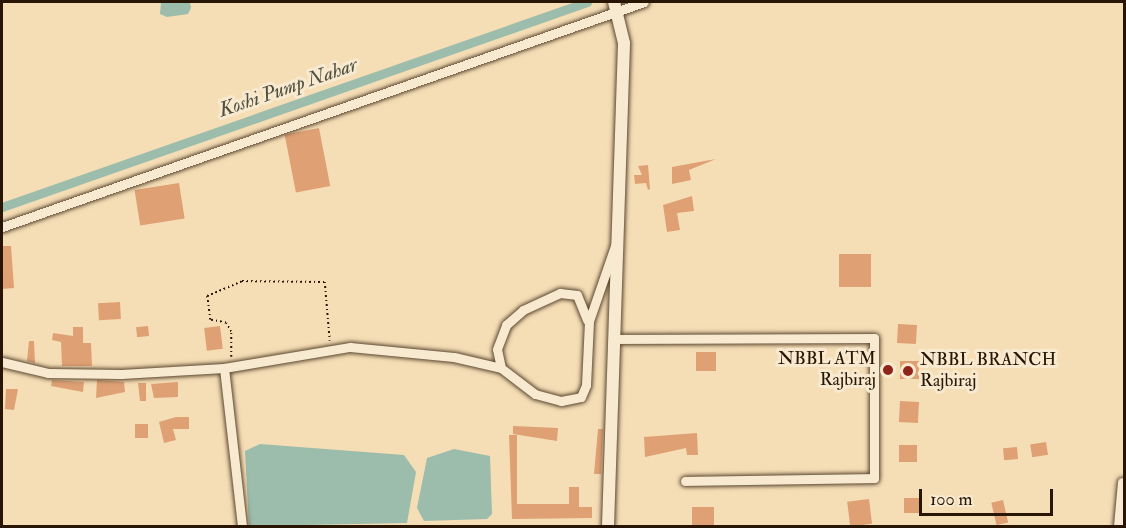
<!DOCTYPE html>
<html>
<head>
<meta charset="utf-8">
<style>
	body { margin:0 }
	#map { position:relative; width:1126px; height:528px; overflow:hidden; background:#f5deb6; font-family:"IM FELL Double Pica",serif }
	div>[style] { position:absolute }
	.water>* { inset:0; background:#9cbcac }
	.canal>* { height:9px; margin:-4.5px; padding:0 4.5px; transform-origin:4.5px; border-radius:4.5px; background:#9cbcac }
	.building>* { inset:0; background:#dfa074; transform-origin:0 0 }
	.path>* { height:1.5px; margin-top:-0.75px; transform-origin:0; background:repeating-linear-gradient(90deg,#291503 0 1.5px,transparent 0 4.5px) }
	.roads { filter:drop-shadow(0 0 2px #5c4730) drop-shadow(0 0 2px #5c4730) }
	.minor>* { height:9px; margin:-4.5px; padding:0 4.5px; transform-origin:4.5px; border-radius:4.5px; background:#f8ead0 }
	.tertiary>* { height:12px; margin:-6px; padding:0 6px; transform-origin:6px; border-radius:6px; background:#f8ead0 }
	.dots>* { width:16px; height:16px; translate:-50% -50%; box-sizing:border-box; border:3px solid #f8ead0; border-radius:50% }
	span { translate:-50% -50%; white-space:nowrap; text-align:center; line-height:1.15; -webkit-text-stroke:6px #f8ead0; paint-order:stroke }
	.poi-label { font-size:18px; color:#291503 }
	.right { translate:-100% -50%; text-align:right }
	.left { translate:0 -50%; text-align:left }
	.water-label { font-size:20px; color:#514f3e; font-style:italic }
	.frame { position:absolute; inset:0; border:3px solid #291503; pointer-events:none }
	.scale { position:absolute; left:919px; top:489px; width:134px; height:27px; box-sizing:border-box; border:3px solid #291503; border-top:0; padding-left:8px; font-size:18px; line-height:21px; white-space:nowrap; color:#291503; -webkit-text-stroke:4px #f8ead0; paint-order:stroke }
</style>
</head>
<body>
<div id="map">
	<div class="water">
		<div style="clip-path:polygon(161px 2px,190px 2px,191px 8px,188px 14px,167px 17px,160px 14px)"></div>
		<div style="clip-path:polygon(260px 444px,404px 455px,416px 472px,407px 523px,249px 526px,245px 451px)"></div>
		<div style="clip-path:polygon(454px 449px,490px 456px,492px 514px,487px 519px,424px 521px,417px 508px,427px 458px)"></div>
	</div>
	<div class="canal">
		<div style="left:2px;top:207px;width:620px;rotate:-19.31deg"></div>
	</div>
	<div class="building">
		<div style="left:319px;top:128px;width:59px;height:35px;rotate:79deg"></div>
		<div style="clip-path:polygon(716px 159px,689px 170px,691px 180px,672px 184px,672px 167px)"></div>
		<div style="clip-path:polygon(648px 165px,650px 189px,648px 190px,646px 183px,635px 184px,634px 175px,642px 175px,638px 166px)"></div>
		<div style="left:179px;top:183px;width:36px;height:45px;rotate:81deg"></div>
		<div style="clip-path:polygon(692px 196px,694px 211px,677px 213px,680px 230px,667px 232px,663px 205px)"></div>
		<div style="clip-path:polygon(2px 246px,11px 246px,14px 288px,2px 289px)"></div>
		<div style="left:839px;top:254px;width:32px;height:33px"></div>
		<div style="left:120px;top:302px;width:17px;height:22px;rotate:87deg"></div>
		<div style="left:898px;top:324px;width:19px;height:19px;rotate:3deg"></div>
		<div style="left:148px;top:326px;width:10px;height:12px;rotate:84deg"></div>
		<div style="left:220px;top:326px;width:23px;height:16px;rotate:83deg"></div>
		<div style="clip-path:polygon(73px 327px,83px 327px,83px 343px,91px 343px,92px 366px,62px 366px,61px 342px,52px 340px,53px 333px,73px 336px)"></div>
		<div style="clip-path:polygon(29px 341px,34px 341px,35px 363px,27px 361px)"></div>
		<div style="left:696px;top:352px;width:20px;height:19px"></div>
		<div style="left:900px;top:361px;width:19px;height:18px"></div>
		<div style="clip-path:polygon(52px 380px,84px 382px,83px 392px,51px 386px)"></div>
		<div style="clip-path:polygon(97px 380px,124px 382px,125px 392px,96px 398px)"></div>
		<div style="clip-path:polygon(178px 382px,178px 397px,154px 398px,151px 384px)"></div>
		<div style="clip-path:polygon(138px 383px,146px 383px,146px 401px,140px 401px)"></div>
		<div style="clip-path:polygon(6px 389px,18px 389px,14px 410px,5px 409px)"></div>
		<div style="left:900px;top:401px;width:19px;height:21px;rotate:3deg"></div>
		<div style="clip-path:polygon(176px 417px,189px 417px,189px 429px,173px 429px,176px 440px,164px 443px,159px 422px)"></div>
		<div style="left:135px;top:424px;width:13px;height:14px"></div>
		<div style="clip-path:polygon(513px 426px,558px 428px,557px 441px,513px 434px)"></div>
		<div style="clip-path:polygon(598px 429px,603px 429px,601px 474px,594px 474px)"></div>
		<div style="clip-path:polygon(697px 433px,698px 455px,687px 455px,686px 448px,645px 457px,644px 437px)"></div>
		<div style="clip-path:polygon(509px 435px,517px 435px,517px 504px,569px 504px,569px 487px,579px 487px,579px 507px,592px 507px,592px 518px,512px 519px)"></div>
		<div style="left:1046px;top:442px;width:13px;height:16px;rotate:81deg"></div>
		<div style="left:899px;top:445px;width:18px;height:17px"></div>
		<div style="left:1017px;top:447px;width:12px;height:14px;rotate:85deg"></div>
		<div style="left:904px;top:498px;width:16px;height:15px"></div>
		<div style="left:869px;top:499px;width:25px;height:22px;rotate:83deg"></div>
		<div style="left:1003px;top:500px;width:23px;height:12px;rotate:77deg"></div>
		<div style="left:692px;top:507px;width:22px;height:19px"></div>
	</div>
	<div class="path">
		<div style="left:231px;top:357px;width:25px;rotate:-90deg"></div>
		<div style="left:231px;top:332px;width:10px;rotate:-119deg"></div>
		<div style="left:226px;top:323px;width:16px;rotate:-169deg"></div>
		<div style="left:210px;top:320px;width:24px;rotate:-97deg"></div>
		<div style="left:207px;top:296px;width:38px;rotate:-23deg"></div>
		<div style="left:242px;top:281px;width:83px;rotate:0.7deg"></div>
		<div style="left:325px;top:282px;width:59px;rotate:85.2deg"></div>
	</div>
	<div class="roads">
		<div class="minor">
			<div style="left:2px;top:227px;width:680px;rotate:-19.31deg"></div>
			<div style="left:615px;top:339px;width:259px;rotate:-0.2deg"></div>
			<div style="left:874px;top:338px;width:140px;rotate:90deg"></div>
			<div style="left:874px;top:478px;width:189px;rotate:179.1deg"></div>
			<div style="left:2px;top:362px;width:47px;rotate:13.4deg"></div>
			<div style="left:48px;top:373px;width:73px;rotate:0.8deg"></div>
			<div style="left:121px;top:374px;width:103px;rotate:-3.3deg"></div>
			<div style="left:224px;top:368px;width:128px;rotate:-9.5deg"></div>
			<div style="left:350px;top:347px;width:104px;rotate:5.5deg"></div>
			<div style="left:454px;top:357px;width:48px;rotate:13.2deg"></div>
			<div style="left:501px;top:368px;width:43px;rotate:37.4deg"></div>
			<div style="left:535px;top:394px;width:27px;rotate:15deg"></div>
			<div style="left:561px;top:401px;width:20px;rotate:-11deg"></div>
			<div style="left:581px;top:397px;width:13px;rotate:-67deg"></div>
			<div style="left:586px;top:385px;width:64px;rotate:-87.3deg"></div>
			<div style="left:589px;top:321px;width:83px;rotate:-70.9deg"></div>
			<div style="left:224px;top:368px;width:159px;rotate:83.5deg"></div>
			<div style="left:501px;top:368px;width:19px;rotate:-102deg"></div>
			<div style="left:497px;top:349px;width:26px;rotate:-69deg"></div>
			<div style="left:506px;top:325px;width:23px;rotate:-41deg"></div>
			<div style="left:523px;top:310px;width:41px;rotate:-24.7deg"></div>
			<div style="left:560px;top:293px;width:17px;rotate:7deg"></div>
			<div style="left:577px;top:295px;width:27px;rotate:68deg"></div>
			<div style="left:1118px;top:526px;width:44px;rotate:-84.8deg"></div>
		</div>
		<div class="tertiary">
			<div style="left:608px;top:526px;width:483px;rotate:-88.1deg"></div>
			<div style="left:624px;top:43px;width:42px;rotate:-103.7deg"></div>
		</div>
	</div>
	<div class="dots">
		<div style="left:888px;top:370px;background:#8f2418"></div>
		<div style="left:908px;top:371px;background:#8f2418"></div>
	</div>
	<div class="poi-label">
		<span class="right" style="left:876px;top:370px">NBBL ATM<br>Rajbiraj</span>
		<span class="left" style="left:920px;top:371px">NBBL BRANCH<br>Rajbiraj</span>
	</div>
	<div class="water-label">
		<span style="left:288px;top:87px;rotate:-19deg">Koshi Pump Nahar</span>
	</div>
	<div class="frame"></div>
	<div class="scale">100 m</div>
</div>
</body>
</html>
